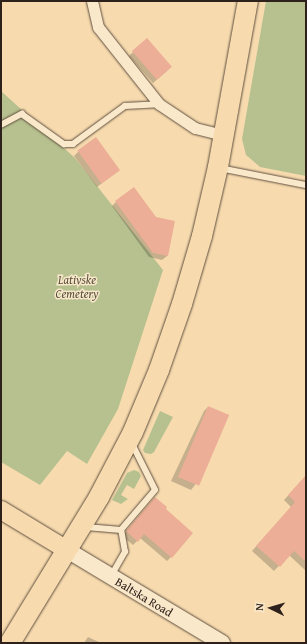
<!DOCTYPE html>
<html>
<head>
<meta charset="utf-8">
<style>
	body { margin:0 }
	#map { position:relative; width:307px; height:644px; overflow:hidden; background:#f7dbaf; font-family:"Gentium Book Plus",serif }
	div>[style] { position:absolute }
	.green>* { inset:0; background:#b7c18f }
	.shadow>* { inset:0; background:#0003 }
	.building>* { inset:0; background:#ecae96; transform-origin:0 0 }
	.roads { filter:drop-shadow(0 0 1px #604f3f) drop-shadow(0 0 1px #604f3f) }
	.lane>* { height:5.5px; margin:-2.75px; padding:0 2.75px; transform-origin:2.75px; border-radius:2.75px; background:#fae8cb }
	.street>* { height:11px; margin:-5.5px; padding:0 5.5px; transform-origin:5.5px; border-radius:5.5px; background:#fae8cb }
	.secondary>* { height:16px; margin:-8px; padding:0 8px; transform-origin:8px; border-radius:8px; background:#fae8cb }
	.primary>* { height:18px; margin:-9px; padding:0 9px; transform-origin:9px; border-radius:9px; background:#f7dbaf }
	.highway>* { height:20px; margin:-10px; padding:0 10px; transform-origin:10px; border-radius:10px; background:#f7dbaf }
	span { translate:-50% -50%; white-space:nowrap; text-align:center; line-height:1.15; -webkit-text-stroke:3px #fae8cb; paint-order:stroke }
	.park-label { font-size:12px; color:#57503d; font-style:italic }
	.street-label { font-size:12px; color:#2e201a }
	.frame { position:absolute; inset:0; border:2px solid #2e201a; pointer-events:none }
	.north { position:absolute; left:251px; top:588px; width:40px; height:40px; -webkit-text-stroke:3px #fae8cb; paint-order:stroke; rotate:275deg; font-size:11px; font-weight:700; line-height:16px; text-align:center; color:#2e201a }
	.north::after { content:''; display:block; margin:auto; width:14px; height:18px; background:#2e201a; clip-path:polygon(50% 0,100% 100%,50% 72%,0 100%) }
</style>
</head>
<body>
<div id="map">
	<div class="green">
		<div style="clip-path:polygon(266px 1px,306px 1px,306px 176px,260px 167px,246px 155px,242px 139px)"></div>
		<div style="clip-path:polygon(1px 91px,75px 158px,163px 270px,118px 409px,87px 464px,67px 451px,40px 485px,1px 462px)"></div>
		<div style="clip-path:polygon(160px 411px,173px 417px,154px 452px,151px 454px,145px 453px,143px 450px)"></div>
		<div style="clip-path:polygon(134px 470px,139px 472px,141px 476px,134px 489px,127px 485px,121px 495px,128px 499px,121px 504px,112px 500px,127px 473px)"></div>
	</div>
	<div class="shadow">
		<div style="clip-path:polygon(133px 52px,167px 71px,153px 83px,129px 56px)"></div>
		<div style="clip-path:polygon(79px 151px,119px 170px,97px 187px,74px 156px)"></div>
		<div style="clip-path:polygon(116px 202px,155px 218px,174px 222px,167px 256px,162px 260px,149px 257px,112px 206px)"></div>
		<div style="clip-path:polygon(208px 407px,195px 485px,191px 490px,171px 481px,204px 411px)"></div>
		<div style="clip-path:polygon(306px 476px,306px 571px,289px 555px,274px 571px,252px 551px,291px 507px,284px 500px)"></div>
		<div style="clip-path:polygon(150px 503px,171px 557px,167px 561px,140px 538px,133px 545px,122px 536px)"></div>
		<div style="clip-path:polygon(88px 637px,101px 643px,84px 643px)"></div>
	</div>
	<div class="building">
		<div style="left:147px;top:38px;width:38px;height:20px;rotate:49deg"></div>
		<div style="left:96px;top:137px;width:41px;height:23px;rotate:54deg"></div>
		<div style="clip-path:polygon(134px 187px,156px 217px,175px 221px,168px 256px,153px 253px,115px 201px)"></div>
		<div style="left:208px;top:406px;width:23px;height:77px;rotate:23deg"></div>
		<div style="clip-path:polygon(306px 475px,306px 562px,294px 551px,280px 567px,256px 546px,295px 502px,288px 495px)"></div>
		<div style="clip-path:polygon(155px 497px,167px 507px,166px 509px,193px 533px,172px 558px,144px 534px,138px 542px,126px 531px)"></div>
	</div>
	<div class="roads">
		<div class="lane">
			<div style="left:1px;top:125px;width:24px;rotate:-28deg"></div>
			<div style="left:22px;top:114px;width:52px;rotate:35.5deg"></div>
			<div style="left:64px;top:144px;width:9px"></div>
			<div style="left:73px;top:144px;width:64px;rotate:-36.2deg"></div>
			<div style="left:125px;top:106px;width:33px;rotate:-3deg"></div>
			<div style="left:220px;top:168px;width:88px;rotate:11.2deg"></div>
			<div style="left:86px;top:527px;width:35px;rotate:5deg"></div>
			<div style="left:121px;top:530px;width:52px;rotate:-49.6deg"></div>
			<div style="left:155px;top:490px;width:51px;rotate:-116.6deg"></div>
			<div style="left:111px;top:576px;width:28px;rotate:-60deg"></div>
			<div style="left:125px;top:552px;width:22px;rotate:-100deg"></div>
		</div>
		<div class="street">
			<div style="left:92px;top:1px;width:27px;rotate:77deg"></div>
			<div style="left:98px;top:27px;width:98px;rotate:51.6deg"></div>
			<div style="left:159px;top:104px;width:43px;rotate:33.7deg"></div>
			<div style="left:195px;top:128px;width:30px;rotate:14deg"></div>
		</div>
		<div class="secondary">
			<div style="left:67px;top:550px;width:181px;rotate:31deg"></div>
		</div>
		<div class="primary">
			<div style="left:1px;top:510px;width:77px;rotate:31.2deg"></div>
		</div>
		<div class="highway">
			<div style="left:10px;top:643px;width:171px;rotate:-58.6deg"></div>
			<div style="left:99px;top:497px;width:73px;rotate:-62.4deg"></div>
			<div style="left:133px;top:432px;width:67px;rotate:-67.2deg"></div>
			<div style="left:159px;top:370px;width:70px;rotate:-70.8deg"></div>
			<div style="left:182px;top:304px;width:71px;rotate:-73.6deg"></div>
			<div style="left:202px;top:236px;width:71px;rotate:-76.9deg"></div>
			<div style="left:218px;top:167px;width:169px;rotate:-79.8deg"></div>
		</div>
	</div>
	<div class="park-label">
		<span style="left:77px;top:287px">Lativske<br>Cemetery</span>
	</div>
	<div class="street-label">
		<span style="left:144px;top:597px;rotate:31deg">Baltska Road</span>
	</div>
	<div class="frame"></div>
	<div class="north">N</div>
</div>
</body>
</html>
